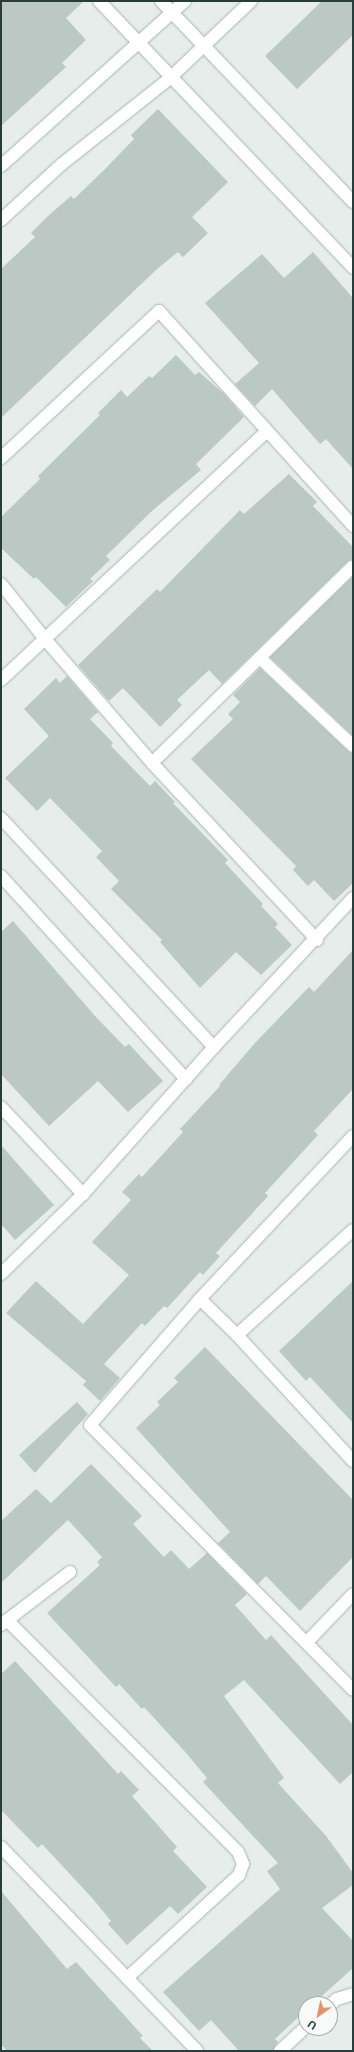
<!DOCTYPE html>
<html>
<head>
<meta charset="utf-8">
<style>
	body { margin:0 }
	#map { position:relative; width:354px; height:2052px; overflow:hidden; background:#e6edeb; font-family:Arial,sans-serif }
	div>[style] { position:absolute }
	.building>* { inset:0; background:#bcc8c4 }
	.roads { filter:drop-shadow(0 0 1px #a9b5b2) drop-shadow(0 0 1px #a9b5b2) }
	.minor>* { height:12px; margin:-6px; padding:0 6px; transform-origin:6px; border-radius:6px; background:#fff }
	span { translate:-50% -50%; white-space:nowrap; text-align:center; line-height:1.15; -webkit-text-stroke:3px #f7faf9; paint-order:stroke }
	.frame { position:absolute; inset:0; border:2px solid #273d39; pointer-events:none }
	.north { position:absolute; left:298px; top:1996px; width:40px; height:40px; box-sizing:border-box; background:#f7faf9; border:1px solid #a4aeac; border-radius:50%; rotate:213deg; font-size:11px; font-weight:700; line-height:16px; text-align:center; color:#273d39 }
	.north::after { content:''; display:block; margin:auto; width:14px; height:18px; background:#e19470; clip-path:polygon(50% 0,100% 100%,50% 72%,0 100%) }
</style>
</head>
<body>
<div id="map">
	<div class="building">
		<div style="clip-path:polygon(1px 1px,84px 1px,66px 18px,86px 40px,62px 63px,66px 67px,1px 126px)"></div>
		<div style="clip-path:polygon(322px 1px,353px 1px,353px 35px,297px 89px,265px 56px)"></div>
		<div style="clip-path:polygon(158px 109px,228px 182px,192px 217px,208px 233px,183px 257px,178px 252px,157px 269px,1px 418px,1px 269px,35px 237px,31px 233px,48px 216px,71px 196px,74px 199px,105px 169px,134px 139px,131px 135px)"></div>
		<div style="clip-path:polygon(313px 252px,353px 298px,353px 469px,326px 439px,320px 444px,272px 389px,255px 406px,235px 384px,259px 363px,205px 303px,262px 254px,284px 278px)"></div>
		<div style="clip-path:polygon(176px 355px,195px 375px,199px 372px,224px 394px,244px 417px,196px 464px,201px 470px,153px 510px,106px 556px,110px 560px,90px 579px,93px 581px,66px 607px,36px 577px,34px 579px,1px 548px,1px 517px,40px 479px,38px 476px,100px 415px,98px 413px,121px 390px,127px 397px,149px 376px,152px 378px)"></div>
		<div style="clip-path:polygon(289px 474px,317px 502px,313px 506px,353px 547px,353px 559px,348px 561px,222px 684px,209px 670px,177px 700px,182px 705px,160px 727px,123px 688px,109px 701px,78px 665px,157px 589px,160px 592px,240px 510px,244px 514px)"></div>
		<div style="clip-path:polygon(353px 576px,353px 736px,270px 657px)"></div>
		<div style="clip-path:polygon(260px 668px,348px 751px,353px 753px,353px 883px,334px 901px,314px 880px,308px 886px,293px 870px,296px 866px,191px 759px,233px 719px,228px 714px,240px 702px,233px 695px)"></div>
		<div style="clip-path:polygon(67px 676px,98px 712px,90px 719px,113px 743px,111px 746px,150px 786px,155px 781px,175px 802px,173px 803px,228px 860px,225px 863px,263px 904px,261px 906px,278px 924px,275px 927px,292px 945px,261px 975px,236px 952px,200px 988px,160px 942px,162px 940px,111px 889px,119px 881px,96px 857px,102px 851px,50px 798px,37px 811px,5px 778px,49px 736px,24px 709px,56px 678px,60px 683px)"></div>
		<div style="clip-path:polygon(13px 921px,95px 1016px,125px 1047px,129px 1044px,163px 1081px,128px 1112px,98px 1081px,49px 1126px,1px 1074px,1px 932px)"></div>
		<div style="clip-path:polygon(353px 950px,353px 1089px,314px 1131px,318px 1135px,265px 1193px,268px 1196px,216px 1253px,220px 1256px,203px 1275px,200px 1272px,167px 1308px,164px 1306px,145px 1326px,142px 1323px,104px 1364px,120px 1378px,100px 1401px,83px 1385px,86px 1381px,6px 1313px,36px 1281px,83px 1324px,129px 1275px,92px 1242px,131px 1200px,122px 1192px,139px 1174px,142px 1177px,183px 1132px,180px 1129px,220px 1086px,219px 1085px,254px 1044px,309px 987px,314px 992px)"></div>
		<div style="clip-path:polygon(1px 1145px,54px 1205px,15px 1240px,1px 1224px)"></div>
		<div style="clip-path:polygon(353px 1281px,353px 1423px,310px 1377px,306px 1381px,279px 1351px)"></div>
		<div style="clip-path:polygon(205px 1347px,353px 1500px,353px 1557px,300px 1611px,266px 1576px,258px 1584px,218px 1543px,230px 1532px,136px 1428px,160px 1405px,157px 1402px,178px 1382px,174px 1378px)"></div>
		<div style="clip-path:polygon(77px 1402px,88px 1414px,35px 1473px,19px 1455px)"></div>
		<div style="clip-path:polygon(91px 1464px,142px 1516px,133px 1524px,164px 1557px,171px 1550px,189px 1569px,207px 1553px,247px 1594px,235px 1605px,266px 1640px,271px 1635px,353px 1725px,353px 1772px,340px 1784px,244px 1680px,224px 1696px,284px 1778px,278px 1783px,326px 1836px,353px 1873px,353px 1885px,322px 1908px,353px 1941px,353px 1968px,313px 2004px,306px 2004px,306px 2010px,275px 2039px,278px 2042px,273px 2051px,239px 2051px,211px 2020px,199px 2031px,163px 1992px,280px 1889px,267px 1871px,278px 1863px,203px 1782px,207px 1778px,187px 1754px,144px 1707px,142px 1709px,119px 1684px,116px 1687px,47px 1613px,100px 1565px,97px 1562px,102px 1557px,68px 1520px,1px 1583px,1px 1521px,36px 1489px,51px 1503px)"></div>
		<div style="clip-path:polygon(15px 1661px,118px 1774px,121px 1771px,139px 1790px,132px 1796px,177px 1847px,173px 1851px,207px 1887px,178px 1914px,170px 1906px,127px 1945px,108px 1924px,111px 1921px,93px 1899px,42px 1844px,38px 1848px,1px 1810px,1px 1674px)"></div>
		<div style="clip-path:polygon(1px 1891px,67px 1969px,76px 1962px,143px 2036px,140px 2038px,153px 2051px,7px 2051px,1px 2044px)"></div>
	</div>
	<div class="roads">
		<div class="minor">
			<div style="left:99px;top:1px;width:369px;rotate:46.4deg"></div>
			<div style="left:161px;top:1px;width:278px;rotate:46.3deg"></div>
			<div style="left:1px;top:166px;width:247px;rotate:-41.9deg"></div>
			<div style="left:1px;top:220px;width:83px;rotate:-42.6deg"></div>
			<div style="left:62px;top:164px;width:138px;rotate:-38.5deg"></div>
			<div style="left:170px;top:78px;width:112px;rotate:-43.5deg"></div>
			<div style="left:1px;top:458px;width:216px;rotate:-42.9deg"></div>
			<div style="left:159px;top:311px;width:290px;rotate:47.9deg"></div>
			<div style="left:1px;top:584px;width:70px;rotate:51.3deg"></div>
			<div style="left:45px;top:639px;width:164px;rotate:49.2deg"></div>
			<div style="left:152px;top:763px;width:242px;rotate:47deg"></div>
			<div style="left:260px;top:658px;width:128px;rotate:43.4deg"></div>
			<div style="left:1px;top:680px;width:363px;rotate:-43.1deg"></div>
			<div style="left:152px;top:763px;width:281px;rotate:-44.4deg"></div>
			<div style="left:1px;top:818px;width:313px;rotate:47.1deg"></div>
			<div style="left:1px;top:876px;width:275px;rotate:47.7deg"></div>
			<div style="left:1px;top:1107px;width:120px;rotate:46.7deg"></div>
			<div style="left:353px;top:1136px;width:224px;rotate:133.2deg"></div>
			<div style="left:200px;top:1299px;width:167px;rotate:131.1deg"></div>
			<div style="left:90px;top:1425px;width:373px;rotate:45.2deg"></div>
			<div style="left:1px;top:1274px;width:115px;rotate:-44.3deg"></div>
			<div style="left:83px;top:1194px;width:197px;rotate:-48.3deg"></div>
			<div style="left:214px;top:1047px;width:204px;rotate:-47deg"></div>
			<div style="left:200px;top:1299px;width:52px;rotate:44.2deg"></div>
			<div style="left:237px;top:1335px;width:171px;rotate:47.4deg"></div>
			<div style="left:237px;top:1335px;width:156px;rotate:-42.2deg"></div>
			<div style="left:7px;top:1620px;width:327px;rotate:45.1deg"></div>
			<div style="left:238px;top:1852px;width:13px;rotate:67deg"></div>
			<div style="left:243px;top:1864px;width:12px;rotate:110deg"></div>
			<div style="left:239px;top:1875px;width:152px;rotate:137.4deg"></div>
			<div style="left:1px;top:1625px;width:87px;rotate:-37.5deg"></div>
			<div style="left:307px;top:1642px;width:66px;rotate:-46.2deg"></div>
			<div style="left:1px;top:1847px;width:283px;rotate:46.1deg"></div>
			<div style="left:330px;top:2005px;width:9px;rotate:-41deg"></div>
			<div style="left:337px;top:1999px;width:17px;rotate:-17deg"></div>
			<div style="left:280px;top:2051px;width:35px;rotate:-43deg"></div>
		</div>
	</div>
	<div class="frame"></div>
	<div class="north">U</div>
</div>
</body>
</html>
